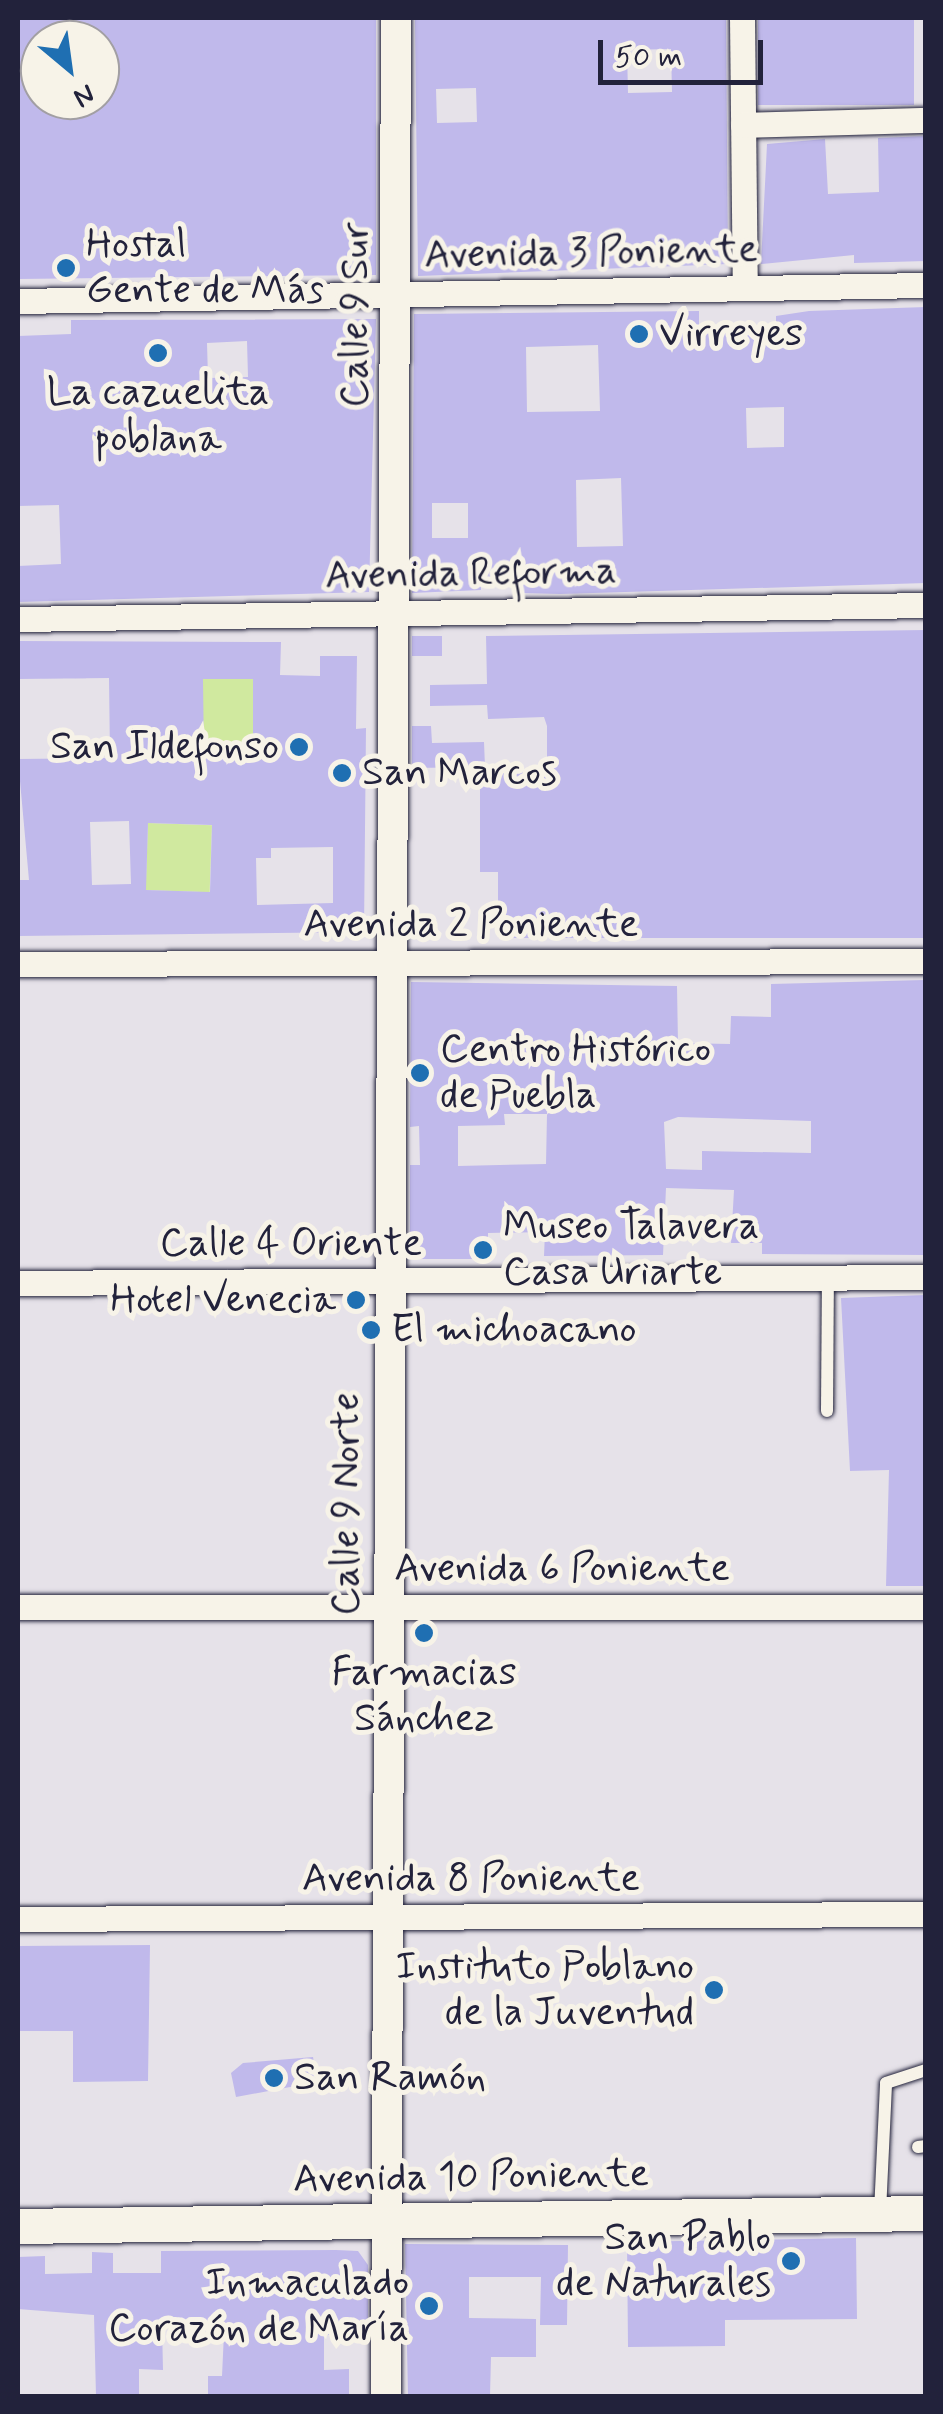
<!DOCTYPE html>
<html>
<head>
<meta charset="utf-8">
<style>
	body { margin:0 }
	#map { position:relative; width:943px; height:2414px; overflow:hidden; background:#e6e2e9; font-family:Mynerve,sans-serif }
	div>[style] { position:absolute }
	.green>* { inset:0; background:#d0e99f; transform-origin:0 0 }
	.building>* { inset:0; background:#c0b9eb; transform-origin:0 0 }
	.roads { filter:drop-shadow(0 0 2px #22223b) drop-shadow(0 0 2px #22223b) }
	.service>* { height:12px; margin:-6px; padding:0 6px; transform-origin:6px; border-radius:6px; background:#f7f3e8 }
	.minor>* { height:25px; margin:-12.5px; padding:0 12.5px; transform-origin:12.5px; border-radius:12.5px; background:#f7f3e8 }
	.tertiary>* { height:30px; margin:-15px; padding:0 15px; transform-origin:15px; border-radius:15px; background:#f7f3e8 }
	.secondary>* { height:35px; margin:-17.5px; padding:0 17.5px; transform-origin:17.5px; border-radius:17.5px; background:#f7f3e8 }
	.dots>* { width:28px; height:28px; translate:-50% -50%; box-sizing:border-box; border:5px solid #f7f3e8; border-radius:50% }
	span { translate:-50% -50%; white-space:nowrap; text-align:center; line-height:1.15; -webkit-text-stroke:10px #f7f3e8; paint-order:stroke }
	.poi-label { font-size:40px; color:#22223b }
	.left { translate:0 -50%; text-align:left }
	.right { translate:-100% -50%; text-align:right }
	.street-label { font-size:40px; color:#22223b }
	.frame { position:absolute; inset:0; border:20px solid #22223b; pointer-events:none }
	.north { position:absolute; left:20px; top:20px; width:100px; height:100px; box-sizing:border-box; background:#f7f3e8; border:2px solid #a29fa3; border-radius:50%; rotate:151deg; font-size:28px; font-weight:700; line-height:40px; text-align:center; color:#22223b }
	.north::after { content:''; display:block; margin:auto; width:35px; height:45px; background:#1f6fb2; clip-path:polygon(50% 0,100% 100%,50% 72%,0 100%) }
	.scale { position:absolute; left:598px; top:40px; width:165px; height:45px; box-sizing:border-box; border:5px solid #22223b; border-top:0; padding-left:12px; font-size:30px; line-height:35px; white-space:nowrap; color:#22223b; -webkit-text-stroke:8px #f7f3e8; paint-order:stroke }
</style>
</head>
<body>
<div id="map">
	<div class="green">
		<div style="left:203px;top:679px;width:50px;height:77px"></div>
		<div style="left:148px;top:823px;width:64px;height:67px;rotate:2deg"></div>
	</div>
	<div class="building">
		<div style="clip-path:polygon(evenodd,18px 18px,376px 18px,376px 275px,18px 279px,18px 18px,40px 40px,100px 40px,100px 100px,40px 100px,40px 40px)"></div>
		<div style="clip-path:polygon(evenodd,415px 18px,726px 18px,728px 264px,418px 276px,415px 18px,671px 49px,672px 92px,628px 93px,627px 50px,671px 49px,415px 18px,476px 88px,477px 122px,437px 123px,436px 89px,476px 88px)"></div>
		<div style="left:758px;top:18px;width:156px;height:87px"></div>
		<div style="clip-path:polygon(926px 136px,926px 261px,854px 263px,854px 255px,761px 264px,767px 144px,825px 139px,828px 194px,879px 192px,878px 138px)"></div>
		<div style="clip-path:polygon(evenodd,926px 307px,926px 583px,560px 594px,522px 593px,522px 578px,481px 578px,481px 590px,412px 593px,414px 314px,699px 311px,699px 326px,723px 331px,776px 329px,776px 316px,809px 311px,926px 307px,598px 345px,600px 411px,527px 412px,526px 347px,598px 345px,926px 307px,784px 407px,784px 447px,747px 448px,746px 408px,784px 407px,926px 307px,621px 478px,623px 546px,577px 547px,576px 480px,621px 478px,926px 307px,432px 503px,468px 503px,468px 538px,432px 538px,432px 503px)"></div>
		<div style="clip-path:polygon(evenodd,376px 319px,369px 592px,18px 602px,18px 566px,61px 564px,59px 505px,18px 506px,18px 336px,71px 334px,71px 320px,376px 319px,247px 341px,248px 377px,208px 378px,207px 343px,247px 341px)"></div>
		<div style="clip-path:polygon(926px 630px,926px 938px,498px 938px,498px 872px,480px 872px,480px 770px,547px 770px,547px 726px,544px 717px,488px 719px,487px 705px,430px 706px,430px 685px,487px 684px,486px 636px)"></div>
		<div style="left:412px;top:636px;width:30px;height:20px"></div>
		<div style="clip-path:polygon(evenodd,18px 641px,281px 642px,280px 675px,320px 676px,320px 656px,357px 656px,356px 729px,366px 728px,364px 932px,18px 936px,18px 880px,29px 880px,18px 759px,110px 758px,109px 678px,18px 679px,18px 641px,203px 679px,253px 679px,253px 756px,204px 756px,203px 679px,18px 641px,129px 821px,131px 884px,92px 885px,90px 822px,129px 821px,18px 641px,148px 823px,212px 825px,210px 892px,146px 890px,148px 823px,18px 641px,333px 847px,333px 903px,257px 905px,256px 858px,271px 858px,271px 848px,333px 847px)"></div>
		<div style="clip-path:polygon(412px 726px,431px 726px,432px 743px,484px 742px,485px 767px,412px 768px)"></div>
		<div style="clip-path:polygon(evenodd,926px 980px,926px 1255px,762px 1254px,762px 1243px,731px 1243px,734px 1190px,666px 1188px,663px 1255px,544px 1256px,545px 1232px,488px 1233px,488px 1259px,410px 1259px,410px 1165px,420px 1165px,419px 1126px,410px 1127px,411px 982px,677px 986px,678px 1043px,730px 1044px,731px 1016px,771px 1017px,771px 984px,926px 980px,504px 1114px,547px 1114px,546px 1164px,458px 1166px,458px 1126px,505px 1125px,504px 1114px,926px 980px,678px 1117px,811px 1121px,811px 1153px,702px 1151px,702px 1170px,666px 1169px,664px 1122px,678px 1117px)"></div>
		<div style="clip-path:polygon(926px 1295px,926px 1586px,886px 1586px,889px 1470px,850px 1471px,841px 1298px)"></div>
		<div style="clip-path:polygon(150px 1945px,148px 2081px,73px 2082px,73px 2031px,18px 2031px,18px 1946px)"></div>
		<div style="clip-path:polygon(313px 2057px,317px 2082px,236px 2097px,231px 2073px,243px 2063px)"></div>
		<div style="clip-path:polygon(856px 2238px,857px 2319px,725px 2320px,725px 2346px,628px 2347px,627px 2242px)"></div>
		<div style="clip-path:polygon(405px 2244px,568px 2245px,567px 2325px,540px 2325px,541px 2277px,469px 2277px,469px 2318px,536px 2319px,536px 2357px,491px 2357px,490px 2396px,408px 2396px)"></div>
		<div style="clip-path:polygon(336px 2250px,358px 2251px,368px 2265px,368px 2334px,324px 2335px,324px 2370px,349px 2369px,349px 2396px,208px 2396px,208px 2376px,222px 2376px,224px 2333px,162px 2325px,163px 2370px,139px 2369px,139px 2396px,96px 2396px,94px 2315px,18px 2309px,18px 2257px,45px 2256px,45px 2274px,92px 2273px,92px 2252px,113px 2253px,113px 2273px,161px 2273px,161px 2251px)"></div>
	</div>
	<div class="roads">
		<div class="service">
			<div style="left:827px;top:1411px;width:134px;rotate:-89.6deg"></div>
			<div style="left:918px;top:2147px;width:8px;rotate:-7deg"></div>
			<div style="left:880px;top:2212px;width:129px;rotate:-87.3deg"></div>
			<div style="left:886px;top:2083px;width:42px;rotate:-18deg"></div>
		</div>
		<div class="minor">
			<div style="left:742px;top:18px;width:270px;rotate:89.4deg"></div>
			<div style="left:743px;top:125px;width:183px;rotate:-1.6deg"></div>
			<div style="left:18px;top:301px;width:908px;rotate:-1.01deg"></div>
			<div style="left:18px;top:619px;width:908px;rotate:-0.88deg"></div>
			<div style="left:18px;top:964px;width:908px;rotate:-0.19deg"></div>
			<div style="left:18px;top:1283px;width:908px;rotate:-0.38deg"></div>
			<div style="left:18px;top:1607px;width:908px"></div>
			<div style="left:18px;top:1919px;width:908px;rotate:-0.32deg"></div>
		</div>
		<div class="tertiary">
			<div style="left:386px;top:2396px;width:2378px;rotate:-89.76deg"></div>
		</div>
		<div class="secondary">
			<div style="left:18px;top:2226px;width:908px;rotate:-0.82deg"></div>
		</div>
	</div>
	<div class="dots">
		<div style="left:66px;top:268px;background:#1f6fb2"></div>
		<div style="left:639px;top:334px;background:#1f6fb2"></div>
		<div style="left:158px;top:353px;background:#1f6fb2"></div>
		<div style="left:299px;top:747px;background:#1f6fb2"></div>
		<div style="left:342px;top:773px;background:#1f6fb2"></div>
		<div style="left:420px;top:1073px;background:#1f6fb2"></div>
		<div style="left:483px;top:1250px;background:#1f6fb2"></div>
		<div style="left:356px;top:1300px;background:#1f6fb2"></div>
		<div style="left:371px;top:1330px;background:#1f6fb2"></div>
		<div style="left:424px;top:1633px;background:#1f6fb2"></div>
		<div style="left:714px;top:1990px;background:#1f6fb2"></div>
		<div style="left:274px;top:2078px;background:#1f6fb2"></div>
		<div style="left:791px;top:2261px;background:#1f6fb2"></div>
		<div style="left:429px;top:2306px;background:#1f6fb2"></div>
	</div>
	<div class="poi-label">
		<span class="left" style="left:86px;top:268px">Hostal<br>Gente de Más</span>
		<span class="left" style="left:659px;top:334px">Virreyes</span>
		<span style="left:158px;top:416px">La cazuelita<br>poblana</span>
		<span class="right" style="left:279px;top:747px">San Ildefonso</span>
		<span class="left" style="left:362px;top:773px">San Marcos</span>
		<span class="left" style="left:440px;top:1073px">Centro Histórico<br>de Puebla</span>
		<span class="left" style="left:503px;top:1250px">Museo Talavera<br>Casa Uriarte</span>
		<span class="right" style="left:336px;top:1300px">Hotel Venecia</span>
		<span class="left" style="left:391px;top:1330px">El michoacano</span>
		<span style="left:424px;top:1696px">Farmacias<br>Sánchez</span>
		<span class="right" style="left:694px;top:1990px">Instituto Poblano<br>de la Juventud</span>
		<span class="left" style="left:294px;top:2078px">San Ramón</span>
		<span class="right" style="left:771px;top:2261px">San Pablo<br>de Naturales</span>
		<span class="right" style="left:409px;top:2306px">Inmaculado<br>Corazón de María</span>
	</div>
	<div class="street-label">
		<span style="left:591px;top:253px;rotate:-1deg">Avenida 3 Poniente</span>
		<span style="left:356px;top:315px;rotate:-90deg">Calle 9 Sur</span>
		<span style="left:471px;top:574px;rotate:-1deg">Avenida Reforma</span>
		<span style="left:471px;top:925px">Avenida 2 Poniente</span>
		<span style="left:291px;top:1244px">Calle 4 Oriente</span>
		<span style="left:347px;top:1504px;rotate:-90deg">Calle 9 Norte</span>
		<span style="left:562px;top:1569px">Avenida 6 Poniente</span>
		<span style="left:471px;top:1879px">Avenida 8 Poniente</span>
		<span style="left:471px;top:2177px;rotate:-1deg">Avenida 10 Poniente</span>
	</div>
	<div class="frame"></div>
	<div class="north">N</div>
	<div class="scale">50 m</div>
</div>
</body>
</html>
